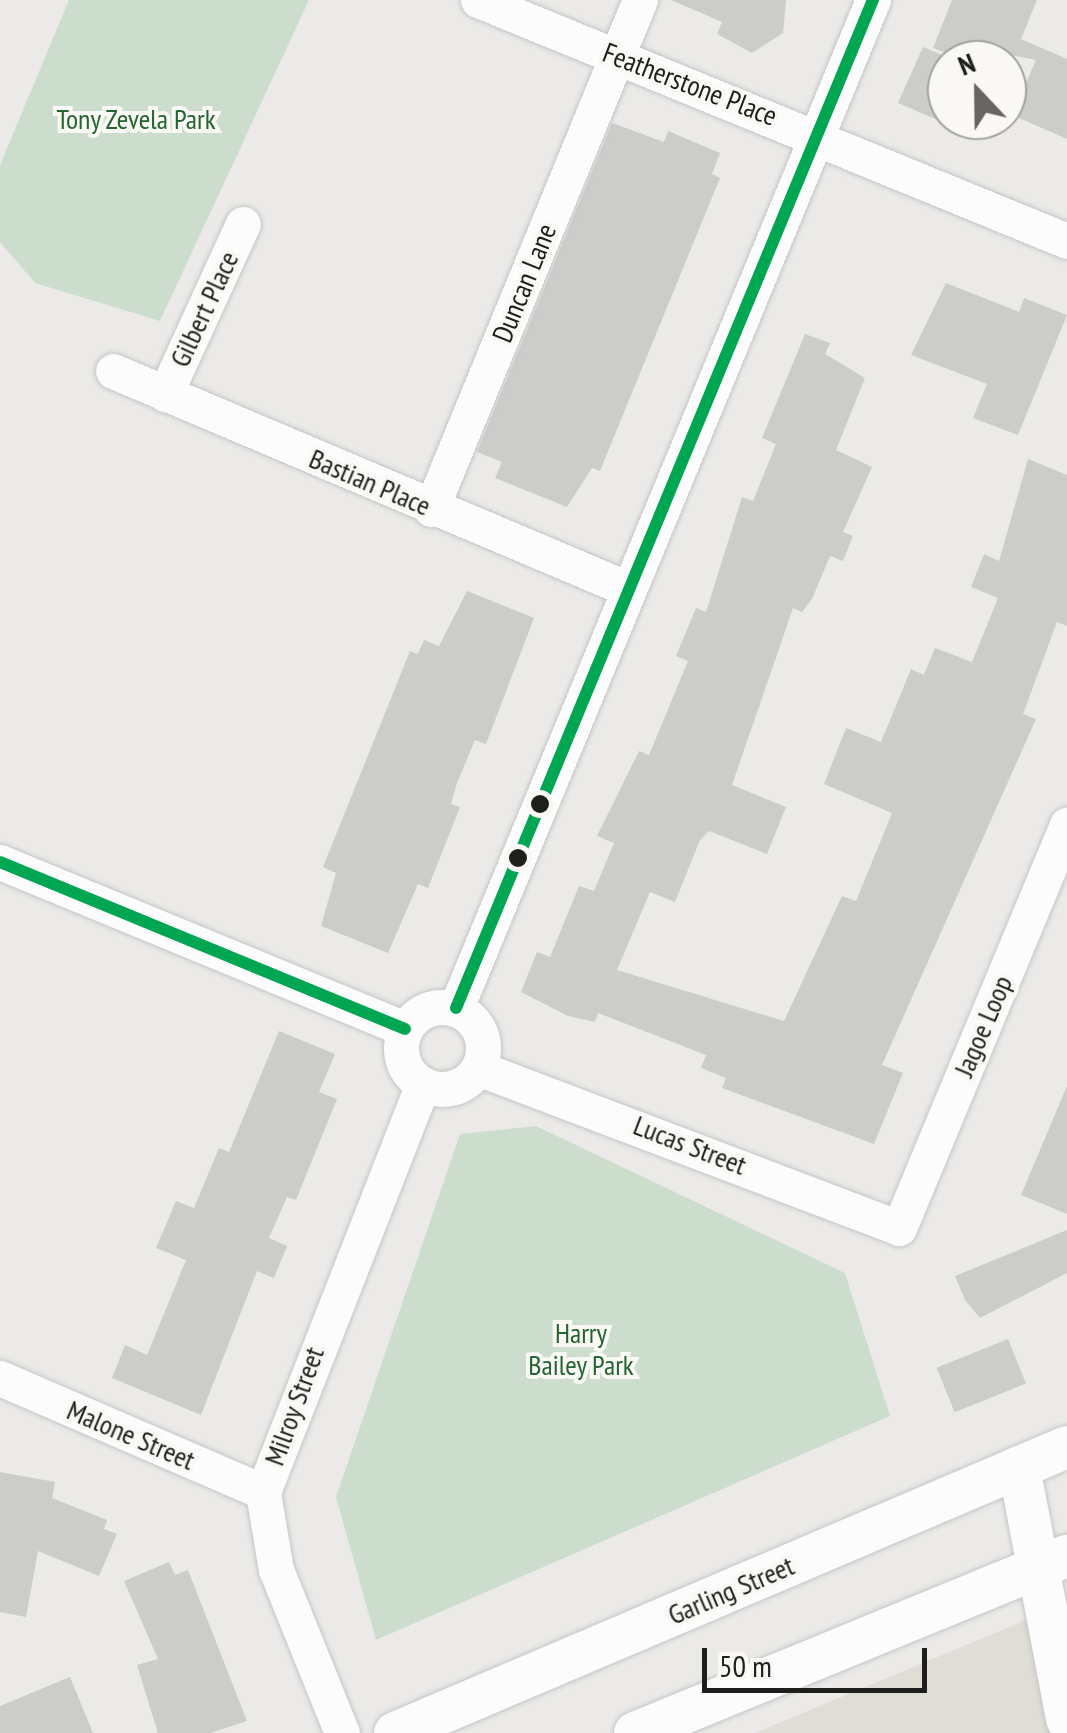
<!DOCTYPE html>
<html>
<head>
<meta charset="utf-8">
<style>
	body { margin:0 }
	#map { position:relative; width:1067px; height:1733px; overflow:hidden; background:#ebeae8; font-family:"PT Sans Narrow",sans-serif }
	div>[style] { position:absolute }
	.built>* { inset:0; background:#dfddd6 }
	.green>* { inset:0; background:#cdddcd }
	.building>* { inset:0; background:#ccccca; transform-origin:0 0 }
	.roads { filter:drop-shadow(0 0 2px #c6c5c4) drop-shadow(0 0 2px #c6c5c4) }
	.minor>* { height:35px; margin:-17.5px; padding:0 17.5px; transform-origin:17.5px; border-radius:17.5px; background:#fcfcfc }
	.minor>.ring { margin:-17.5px; padding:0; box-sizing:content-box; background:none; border:35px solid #fcfcfc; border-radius:50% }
	.tertiary>* { height:42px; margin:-21px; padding:0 21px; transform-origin:21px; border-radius:21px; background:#fcfcfc }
	.bus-1>* { height:12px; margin:-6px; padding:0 6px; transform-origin:6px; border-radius:6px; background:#00a651 }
	.dots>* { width:28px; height:28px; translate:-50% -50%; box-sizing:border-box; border:5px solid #faf8f4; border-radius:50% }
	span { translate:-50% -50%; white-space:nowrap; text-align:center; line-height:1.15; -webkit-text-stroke:8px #faf8f4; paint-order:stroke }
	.street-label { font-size:28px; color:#1e1e1c }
	.park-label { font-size:28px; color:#236530 }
	.north { position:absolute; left:927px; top:40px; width:100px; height:100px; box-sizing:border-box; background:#faf8f4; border:2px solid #a2a19e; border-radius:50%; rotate:338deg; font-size:28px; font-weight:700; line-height:40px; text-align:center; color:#1e1e1c }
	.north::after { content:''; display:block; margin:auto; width:35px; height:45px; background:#666563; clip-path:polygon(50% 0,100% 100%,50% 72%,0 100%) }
	.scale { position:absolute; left:702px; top:1648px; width:225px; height:45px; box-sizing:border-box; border:5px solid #1e1e1c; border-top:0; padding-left:12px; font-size:30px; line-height:35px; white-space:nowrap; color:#1e1e1c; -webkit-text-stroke:8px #faf8f4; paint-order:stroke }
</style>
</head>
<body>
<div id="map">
	<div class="built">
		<div style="clip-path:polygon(1067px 1603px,1067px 1733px,755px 1733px)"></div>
	</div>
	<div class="green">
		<div style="clip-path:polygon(69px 0,309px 0,160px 321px,35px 283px,0 242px,0 165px)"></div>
		<div style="clip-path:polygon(536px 1126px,845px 1273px,890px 1416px,376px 1640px,336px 1497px,460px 1134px)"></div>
	</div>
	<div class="building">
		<div style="clip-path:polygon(671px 0,786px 0,783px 33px,752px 53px,717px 34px,722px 22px)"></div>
		<div style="clip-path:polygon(952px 0,1037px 0,1021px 39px,1067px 59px,1067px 139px,1012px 115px,1036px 60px,966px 46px,960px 59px,933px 48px)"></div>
		<div style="clip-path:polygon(923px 47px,947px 57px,947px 124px,898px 103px)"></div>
		<div style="clip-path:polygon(612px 123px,664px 142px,668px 131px,720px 153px,712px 174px,720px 178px,600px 471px,592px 468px,567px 507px,495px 478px,502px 462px,477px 452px)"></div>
		<div style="clip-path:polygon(946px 283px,1019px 312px,1024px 298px,1067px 315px,1018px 435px,973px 418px,987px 384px,911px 355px)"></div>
		<div style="clip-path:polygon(805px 334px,830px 343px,825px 354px,865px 378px,836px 450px,872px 467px,843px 532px,853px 536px,843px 561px,830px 556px,812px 599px,802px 612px,793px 608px,732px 785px,786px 807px,767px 854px,709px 831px,700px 840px,675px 902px,650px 892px,617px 970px,784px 1021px,842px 896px,856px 901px,892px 813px,824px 784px,846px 728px,881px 742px,911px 669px,924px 675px,935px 648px,972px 662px,998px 598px,971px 587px,984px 554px,999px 561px,1028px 459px,1067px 475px,1067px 626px,1057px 622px,1023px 714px,1036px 719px,882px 1065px,903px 1073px,874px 1144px,722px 1088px,726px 1078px,701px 1068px,706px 1055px,598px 1013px,595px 1022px,568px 1016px,521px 992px,537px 952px,550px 957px,579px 886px,594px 891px,614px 843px,597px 836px,639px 751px,649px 755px,688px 661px,676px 656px,696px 608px,706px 612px,742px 497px,753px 501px,776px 444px,762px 438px)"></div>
		<div style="clip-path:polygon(467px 591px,534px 618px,486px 744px,475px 740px,457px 783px,451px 804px,460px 807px,428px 888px,418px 884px,388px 953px,321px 926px,336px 873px,323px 867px,410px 651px,418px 654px,424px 640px,439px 646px)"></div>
		<div style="clip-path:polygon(279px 1031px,335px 1054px,319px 1092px,337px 1099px,296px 1200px,287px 1197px,269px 1238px,287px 1246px,274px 1278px,257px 1271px,201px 1415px,112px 1378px,125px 1345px,147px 1355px,186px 1260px,156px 1248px,176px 1201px,194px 1208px,219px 1148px,229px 1152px)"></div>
		<div style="clip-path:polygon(1067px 1086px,1067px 1214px,1021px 1195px)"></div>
		<div style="clip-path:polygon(1067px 1230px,1067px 1273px,980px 1318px,965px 1300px,955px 1276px)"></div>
		<div style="left:1008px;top:1339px;width:48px;height:77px;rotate:68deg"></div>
		<div style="clip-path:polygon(0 1472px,55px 1482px,52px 1498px,107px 1520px,104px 1529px,117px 1534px,99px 1576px,38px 1551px,26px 1617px,0 1612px)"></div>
		<div style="clip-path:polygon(169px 1562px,175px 1575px,188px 1570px,247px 1721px,210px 1733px,158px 1733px,137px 1665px,158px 1659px,124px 1581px)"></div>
		<div style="clip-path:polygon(70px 1677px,93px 1733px,0 1733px,0 1706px)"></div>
	</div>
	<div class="roads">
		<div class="minor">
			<div style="left:478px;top:0;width:636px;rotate:22.25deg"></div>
			<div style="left:113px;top:371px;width:559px;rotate:22.94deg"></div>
			<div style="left:165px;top:394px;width:187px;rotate:-65.4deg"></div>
			<div style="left:431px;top:509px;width:550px;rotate:-67.68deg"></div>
			<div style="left:0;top:862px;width:438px;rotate:22.4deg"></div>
			<div class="ring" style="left:401px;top:1007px;width:47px;height:47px"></div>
			<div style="left:456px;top:1008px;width:1091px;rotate:-67.53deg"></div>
			<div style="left:478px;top:1068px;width:450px;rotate:20.8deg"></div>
			<div style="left:899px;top:1228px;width:437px;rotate:-67.4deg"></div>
			<div style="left:0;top:1378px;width:287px;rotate:23.4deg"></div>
			<div style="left:342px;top:1733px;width:176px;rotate:-112deg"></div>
			<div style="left:276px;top:1570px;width:79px;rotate:-99.5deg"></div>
			<div style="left:263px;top:1492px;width:438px;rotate:-68.6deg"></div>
		</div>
		<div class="tertiary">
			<div style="left:1019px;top:1467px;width:257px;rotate:79.2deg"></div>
			<div style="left:395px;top:1733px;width:730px;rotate:-23.05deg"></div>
			<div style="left:635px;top:1733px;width:467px;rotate:-22.3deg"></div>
		</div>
	</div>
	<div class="bus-1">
		<div style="left:0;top:862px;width:438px;rotate:22.4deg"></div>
		<div style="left:456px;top:1008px;width:1091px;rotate:-67.53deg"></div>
	</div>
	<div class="dots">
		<div style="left:540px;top:804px;background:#1e1e1c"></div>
		<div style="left:518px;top:858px;background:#1e1e1c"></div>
	</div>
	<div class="street-label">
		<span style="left:690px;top:84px;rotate:21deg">Featherstone Place</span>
		<span style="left:524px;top:283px;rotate:-68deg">Duncan Lane</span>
		<span style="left:204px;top:309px;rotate:-65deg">Gilbert Place</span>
		<span style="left:370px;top:482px;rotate:23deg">Bastian Place</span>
		<span style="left:983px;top:1026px;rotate:-67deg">Jagoe Loop</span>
		<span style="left:690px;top:1145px;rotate:21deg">Lucas Street</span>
		<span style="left:294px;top:1406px;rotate:-70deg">Milroy Street</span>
		<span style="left:131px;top:1435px;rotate:23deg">Malone Street</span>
		<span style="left:731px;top:1590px;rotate:-23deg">Garling Street</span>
	</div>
	<div class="park-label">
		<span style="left:136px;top:119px">Tony Zevela Park</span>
		<span style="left:581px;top:1349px">Harry<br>Bailey Park</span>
	</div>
	<div class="north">N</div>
	<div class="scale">50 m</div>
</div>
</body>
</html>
